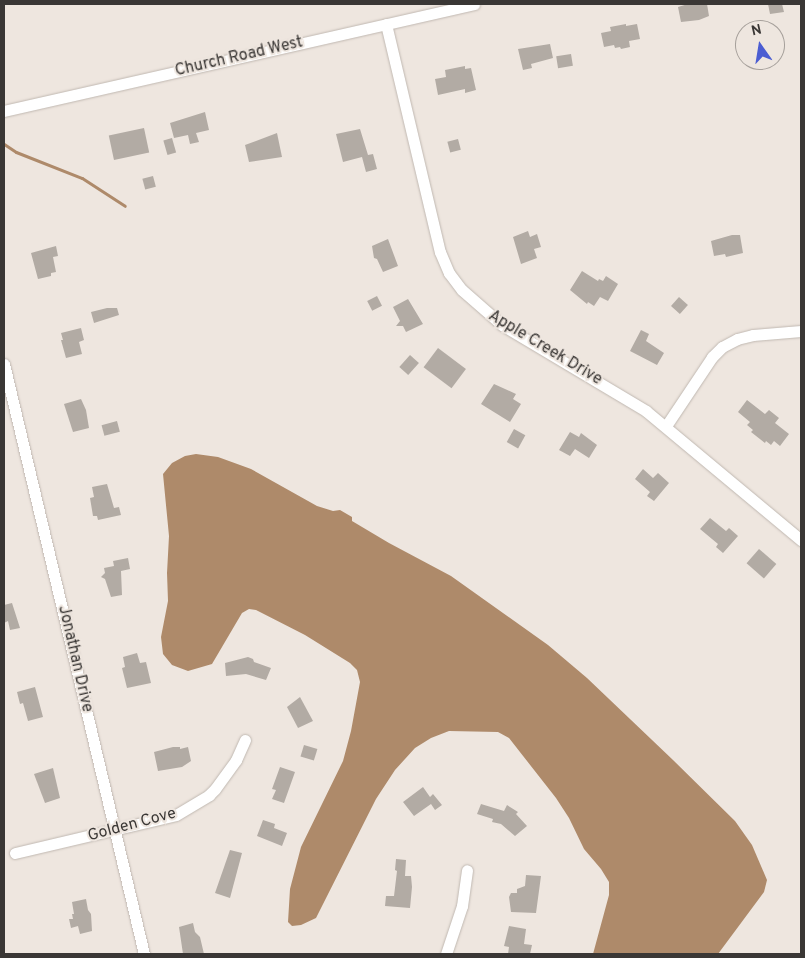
<!DOCTYPE html>
<html>
<head>
<meta charset="utf-8">
<style>
	body { margin:0 }
	#map { position:relative; width:805px; height:958px; overflow:hidden; background:#eee6df; font-family:Overpass,sans-serif }
	div>[style] { position:absolute }
	.water>* { inset:0; background:#ae8a6a }
	.stream>* { height:3px; margin:-1.5px; padding:0 1.5px; transform-origin:1.5px; border-radius:1.5px; background:#ae8a6a }
	.building>* { inset:0; background:#b2aba4; transform-origin:0 0 }
	.roads { filter:drop-shadow(0 0 1px #c0b8b1) drop-shadow(0 0 1px #c0b8b1) }
	.minor>* { height:11px; margin:-5.5px; padding:0 5.5px; transform-origin:5.5px; border-radius:5.5px; background:#fff }
	span { translate:-50% -50%; white-space:nowrap; text-align:center; line-height:1.15; -webkit-text-stroke:4px #eee6df; paint-order:stroke }
	.street-label { font-size:16px; color:#3a3735 }
	.frame { position:absolute; inset:0; border:5px solid #3a3735; pointer-events:none }
	.north { position:absolute; left:735px; top:20px; width:50px; height:50px; box-sizing:border-box; background:#eee6df; border:1px solid #a6a09b; border-radius:50%; rotate:347deg; font-size:14px; font-weight:700; line-height:20px; text-align:center; color:#3a3735 }
	.north::after { content:''; display:block; margin:auto; width:18px; height:22px; background:#4b5dd2; clip-path:polygon(50% 0,100% 100%,50% 72%,0 100%) }
</style>
</head>
<body>
<div id="map">
	<div class="water">
		<div style="clip-path:polygon(196px 454px,218px 457px,251px 469px,317px 506px,333px 511px,340px 510px,352px 517px,352px 521px,389px 543px,451px 576px,548px 645px,587px 678px,673px 760px,735px 821px,752px 845px,767px 880px,764px 892px,718px 954px,593px 954px,609px 895px,609px 882px,601px 869px,584px 849px,569px 818px,556px 798px,509px 738px,498px 732px,449px 731px,431px 738px,415px 748px,395px 770px,376px 799px,316px 918px,301px 925px,292px 926px,288px 922px,290px 889px,301px 847px,343px 761px,351px 731px,360px 682px,357px 670px,350px 663px,305px 635px,256px 610px,249px 609px,242px 613px,212px 664px,188px 671px,172px 665px,163px 654px,161px 637px,168px 601px,167px 573px,169px 536px,163px 474px,172px 463px,185px 456px)"></div>
	</div>
	<div class="stream">
		<div style="left:4px;top:144px;width:14px;rotate:34deg"></div>
		<div style="left:16px;top:152px;width:71px;rotate:21.5deg"></div>
		<div style="left:82px;top:178px;width:51px;rotate:33.1deg"></div>
	</div>
	<div class="building">
		<div style="clip-path:polygon(688px 4px,707px 4px,709px 16px,699px 20px,681px 22px,678px 7px)"></div>
		<div style="clip-path:polygon(768px 4px,782px 4px,784px 12px,770px 14px)"></div>
		<div style="clip-path:polygon(626px 24px,626px 26px,637px 24px,640px 39px,629px 41px,630px 47px,621px 49px,620px 47px,615px 48px,614px 45px,604px 47px,601px 33px,611px 31px,610px 27px)"></div>
		<div style="clip-path:polygon(550px 44px,553px 58px,531px 64px,532px 68px,523px 70px,518px 49px)"></div>
		<div style="left:571px;top:54px;width:12px;height:15px;rotate:81deg"></div>
		<div style="clip-path:polygon(465px 66px,465px 69px,471px 68px,476px 90px,465px 93px,465px 89px,438px 95px,435px 79px,446px 77px,445px 70px)"></div>
		<div style="clip-path:polygon(205px 112px,209px 130px,196px 133px,199px 142px,190px 144px,188px 135px,174px 138px,170px 123px)"></div>
		<div style="left:144px;top:128px;width:25px;height:36px;rotate:78deg"></div>
		<div style="clip-path:polygon(360px 129px,368px 155px,373px 154px,377px 169px,366px 172px,362px 157px,343px 162px,336px 134px)"></div>
		<div style="clip-path:polygon(277px 133px,282px 157px,249px 162px,245px 145px)"></div>
		<div style="left:172px;top:138px;width:15px;height:9px;rotate:74deg"></div>
		<div style="left:458px;top:139px;width:11px;height:11px;rotate:75deg"></div>
		<div style="left:153px;top:176px;width:11px;height:11px;rotate:75deg"></div>
		<div style="clip-path:polygon(528px 231px,530px 237px,537px 234px,541px 247px,534px 249px,537px 258px,521px 264px,513px 237px)"></div>
		<div style="clip-path:polygon(732px 235px,740px 235px,743px 253px,726px 257px,725px 254px,714px 256px,711px 241px)"></div>
		<div style="clip-path:polygon(388px 239px,398px 266px,383px 272px,377px 259px,374px 258px,372px 246px)"></div>
		<div style="clip-path:polygon(56px 246px,58px 256px,53px 257px,56px 272px,51px 273px,51px 276px,38px 279px,31px 253px)"></div>
		<div style="clip-path:polygon(582px 271px,598px 281px,599px 279px,603px 281px,606px 276px,618px 284px,608px 301px,600px 297px,594px 306px,588px 302px,587px 304px,570px 290px)"></div>
		<div style="left:377px;top:296px;width:11px;height:11px;rotate:63deg"></div>
		<div style="left:679px;top:297px;width:12px;height:12px;rotate:42deg"></div>
		<div style="clip-path:polygon(408px 299px,423px 324px,406px 332px,403px 326px,396px 326px,400px 321px,393px 307px)"></div>
		<div style="clip-path:polygon(107px 308px,117px 308px,119px 315px,94px 323px,91px 312px)"></div>
		<div style="clip-path:polygon(81px 328px,84px 340px,79px 342px,82px 354px,66px 358px,61px 340px,63px 340px,61px 333px)"></div>
		<div style="clip-path:polygon(641px 330px,649px 334px,646px 341px,664px 353px,657px 365px,630px 351px)"></div>
		<div style="left:438px;top:348px;width:35px;height:24px;rotate:37deg"></div>
		<div style="left:410px;top:355px;width:12px;height:16px;rotate:42deg"></div>
		<div style="clip-path:polygon(494px 384px,516px 394px,513px 399px,521px 404px,510px 422px,481px 404px)"></div>
		<div style="clip-path:polygon(81px 399px,86px 410px,89px 428px,73px 432px,64px 404px)"></div>
		<div style="clip-path:polygon(747px 400px,765px 414px,769px 410px,779px 418px,775px 423px,789px 434px,780px 446px,774px 441px,771px 445px,766px 441px,765px 443px,751px 432px,753px 430px,747px 425px,750px 422px,738px 412px)"></div>
		<div style="left:117px;top:421px;width:11px;height:16px;rotate:75deg"></div>
		<div style="left:514px;top:429px;width:13px;height:15px;rotate:29deg"></div>
		<div style="clip-path:polygon(570px 432px,579px 437px,581px 433px,597px 445px,589px 458px,575px 449px,570px 456px,559px 450px)"></div>
		<div style="clip-path:polygon(643px 469px,653px 478px,658px 473px,669px 483px,654px 501px,647px 496px,650px 492px,635px 479px)"></div>
		<div style="clip-path:polygon(107px 484px,114px 508px,119px 507px,121px 515px,98px 520px,97px 516px,93px 516px,90px 498px,94px 497px,92px 487px)"></div>
		<div style="clip-path:polygon(710px 518px,726px 531px,729px 528px,738px 536px,723px 553px,716px 547px,718px 544px,700px 529px)"></div>
		<div style="left:759px;top:549px;width:23px;height:19px;rotate:41deg"></div>
		<div style="clip-path:polygon(128px 558px,130px 569px,121px 571px,122px 595px,111px 597px,105px 579px,101px 577px,105px 573px,104px 568px,114px 566px,113px 561px)"></div>
		<div style="clip-path:polygon(12px 603px,20px 628px,10px 630px,8px 621px,4px 623px,4px 605px)"></div>
		<div style="clip-path:polygon(137px 653px,140px 663px,146px 662px,151px 683px,127px 688px,122px 668px,125px 667px,123px 657px)"></div>
		<div style="clip-path:polygon(248px 657px,253px 659px,254px 662px,271px 668px,266px 680px,246px 674px,226px 676px,225px 663px)"></div>
		<div style="clip-path:polygon(35px 687px,43px 717px,28px 721px,23px 703px,20px 704px,17px 692px)"></div>
		<div style="clip-path:polygon(300px 697px,313px 721px,298px 728px,287px 707px)"></div>
		<div style="left:304px;top:745px;width:14px;height:12px;rotate:17deg"></div>
		<div style="clip-path:polygon(173px 747px,180px 747px,180px 749px,188px 747px,191px 761px,182px 767px,158px 771px,154px 752px)"></div>
		<div style="clip-path:polygon(280px 767px,295px 772px,284px 803px,272px 799px,276px 790px,272px 789px)"></div>
		<div style="clip-path:polygon(53px 768px,60px 798px,45px 803px,34px 774px)"></div>
		<div style="clip-path:polygon(423px 787px,430px 797px,433px 794px,442px 805px,435px 810px,431px 804px,414px 816px,403px 802px)"></div>
		<div style="clip-path:polygon(481px 804px,504px 811px,507px 805px,518px 812px,516px 814px,527px 826px,515px 836px,501px 824px,492px 822px,493px 819px,477px 814px)"></div>
		<div style="clip-path:polygon(263px 820px,275px 824px,274px 828px,287px 833px,282px 846px,257px 836px)"></div>
		<div style="clip-path:polygon(230px 850px,242px 853px,230px 898px,215px 893px)"></div>
		<div style="clip-path:polygon(396px 859px,406px 860px,405px 876px,411px 876px,412px 887px,410px 908px,385px 906px,386px 896px,394px 896px,397px 871px,395px 870px)"></div>
		<div style="clip-path:polygon(526px 875px,541px 876px,536px 913px,511px 912px,509px 897px,511px 893px,517px 893px,517px 889px,525px 886px)"></div>
		<div style="clip-path:polygon(86px 899px,88px 910px,91px 914px,92px 931px,80px 934px,78px 926px,71px 928px,69px 919px,73px 919px,72px 914px,74px 914px,72px 902px)"></div>
		<div style="clip-path:polygon(193px 923px,195px 932px,200px 937px,204px 954px,183px 954px,179px 927px)"></div>
		<div style="clip-path:polygon(509px 926px,526px 929px,524px 944px,532px 945px,530px 954px,508px 954px,509px 947px,504px 946px)"></div>
	</div>
	<div class="roads">
		<div class="minor">
			<div style="left:386px;top:24px;width:234px;rotate:76.7deg"></div>
			<div style="left:440px;top:252px;width:23px;rotate:67deg"></div>
			<div style="left:449px;top:273px;width:21px;rotate:53deg"></div>
			<div style="left:462px;top:290px;width:53px;rotate:41.2deg"></div>
			<div style="left:502px;top:325px;width:168px;rotate:30.8deg"></div>
			<div style="left:646px;top:411px;width:202px;rotate:39.8deg"></div>
			<div style="left:4px;top:111px;width:482px;rotate:-12.8deg"></div>
			<div style="left:4px;top:364px;width:606px;rotate:76.65deg"></div>
			<div style="left:666px;top:426px;width:83px;rotate:-56.3deg"></div>
			<div style="left:712px;top:357px;width:14px;rotate:-45deg"></div>
			<div style="left:722px;top:347px;width:17px;rotate:-28deg"></div>
			<div style="left:737px;top:339px;width:16px;rotate:-14deg"></div>
			<div style="left:753px;top:335px;width:48px;rotate:-4.8deg"></div>
			<div style="left:15px;top:853px;width:165px;rotate:-13.3deg"></div>
			<div style="left:176px;top:815px;width:39px;rotate:-31deg"></div>
			<div style="left:209px;top:795px;width:8px;rotate:-45deg"></div>
			<div style="left:215px;top:789px;width:36px;rotate:-54deg"></div>
			<div style="left:236px;top:760px;width:22px;rotate:-66deg"></div>
			<div style="left:446px;top:954px;width:51px;rotate:-71.6deg"></div>
			<div style="left:462px;top:906px;width:36px;rotate:-82deg"></div>
		</div>
	</div>
	<div class="street-label">
		<span style="left:239px;top:57px;rotate:-13deg">Church Road West</span>
		<span style="left:545px;top:348px;rotate:31deg">Apple Creek Drive</span>
		<span style="left:75px;top:659px;rotate:77deg">Jonathan Drive</span>
		<span style="left:132px;top:825px;rotate:-15deg">Golden Cove</span>
	</div>
	<div class="frame"></div>
	<div class="north">N</div>
</div>
</body>
</html>
